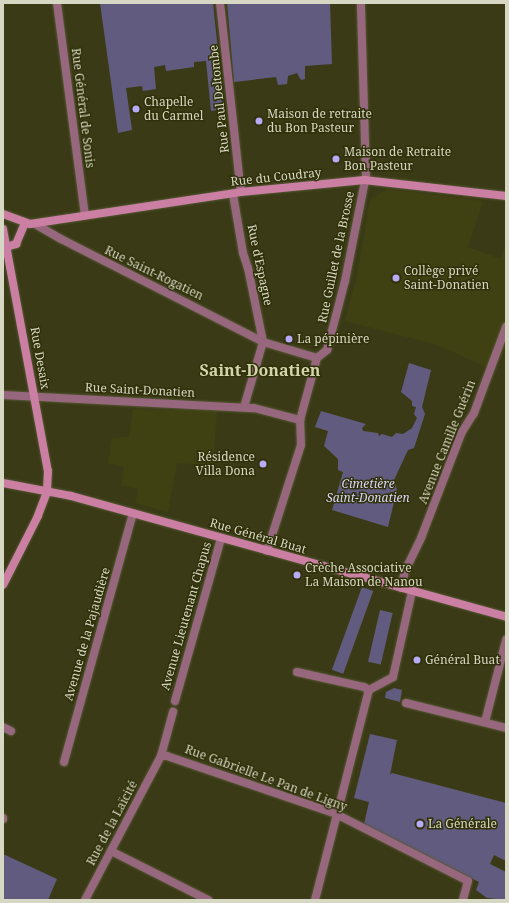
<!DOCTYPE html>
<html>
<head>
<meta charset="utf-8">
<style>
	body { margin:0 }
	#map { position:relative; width:509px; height:903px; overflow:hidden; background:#3a3b16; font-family:"Noto Serif",serif }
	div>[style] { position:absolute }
	.built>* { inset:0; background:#404112 }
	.green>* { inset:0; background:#615c7f; transform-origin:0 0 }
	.roads { filter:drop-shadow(0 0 1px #565735) drop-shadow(0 0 1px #565735) }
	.street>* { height:8px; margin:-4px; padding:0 4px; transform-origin:4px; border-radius:4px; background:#97677d }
	.secondary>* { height:8px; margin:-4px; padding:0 4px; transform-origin:4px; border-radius:4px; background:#cb80a3 }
	.dots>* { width:11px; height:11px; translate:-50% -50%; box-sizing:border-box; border:2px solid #30310a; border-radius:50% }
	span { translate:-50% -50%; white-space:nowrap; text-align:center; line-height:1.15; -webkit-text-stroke:3px #30310a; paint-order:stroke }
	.street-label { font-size:12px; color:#d7d8c3 }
	.poi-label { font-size:12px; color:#d7d8c3 }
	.left { translate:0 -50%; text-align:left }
	.right { translate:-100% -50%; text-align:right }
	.park-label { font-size:12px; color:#dad6f9; font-style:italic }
	.district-label { font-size:16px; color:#d2d4aa; font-weight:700 }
	.frame { position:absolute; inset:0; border:4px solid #d7d8c3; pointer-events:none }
</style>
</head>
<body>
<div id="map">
	<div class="built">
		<div style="clip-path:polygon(387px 189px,483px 201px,468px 247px,501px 259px,506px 241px,506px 320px,488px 368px,438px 345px,345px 321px,357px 276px,370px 200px)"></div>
		<div style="clip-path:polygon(133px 409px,217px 411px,213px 465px,177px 463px,168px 512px,135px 503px,139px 489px,121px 485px,124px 467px,108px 463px,112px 438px,129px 437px)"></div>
	</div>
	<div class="green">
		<div style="clip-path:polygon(100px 3px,213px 3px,224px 109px,211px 111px,206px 61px,194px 62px,194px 67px,166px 71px,165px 65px,154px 67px,156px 89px,143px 91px,142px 86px,126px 88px,132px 130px,118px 133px)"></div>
		<div style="clip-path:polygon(227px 3px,330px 3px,332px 64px,305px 66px,305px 79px,301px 80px,297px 73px,288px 76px,287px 84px,278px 85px,276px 77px,234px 82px)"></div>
		<div style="clip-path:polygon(409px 363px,431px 370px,422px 407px,425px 414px,414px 448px,408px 450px,394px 480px,397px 490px,388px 527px,332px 510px,343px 472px,338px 470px,338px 459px,324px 446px,328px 431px,315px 427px,321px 411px,366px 424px,362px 428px,363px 431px,378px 433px,379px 436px,382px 434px,392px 437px,396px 433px,403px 434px,412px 428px,417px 418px,414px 414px,416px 407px,412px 406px,412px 401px,401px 392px)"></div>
		<div style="left:362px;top:587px;width:12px;height:88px;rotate:20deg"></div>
		<div style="left:380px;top:610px;width:13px;height:53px;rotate:13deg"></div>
		<div style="clip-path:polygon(394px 688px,402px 690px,400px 702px,385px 698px,386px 692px)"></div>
		<div style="clip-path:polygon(370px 734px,397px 740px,390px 775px,392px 773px,506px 803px,506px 861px,494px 855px,490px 864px,506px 872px,506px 900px,487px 898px,476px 890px,479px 882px,364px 824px,369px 802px,354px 798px)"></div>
		<div style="clip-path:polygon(3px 854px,57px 879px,48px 900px,3px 900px)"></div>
	</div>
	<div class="roads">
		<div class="street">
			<div style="left:57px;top:3px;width:214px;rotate:82.5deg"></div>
			<div style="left:220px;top:3px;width:190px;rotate:83.7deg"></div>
			<div style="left:233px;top:194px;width:60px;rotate:80.4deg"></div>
			<div style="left:243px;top:253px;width:16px;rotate:72deg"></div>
			<div style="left:248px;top:268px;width:76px;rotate:78.5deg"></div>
			<div style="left:263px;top:342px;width:68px;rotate:106.3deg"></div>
			<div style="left:35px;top:224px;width:30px;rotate:30deg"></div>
			<div style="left:61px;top:239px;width:227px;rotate:27deg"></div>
			<div style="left:263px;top:342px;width:56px;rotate:16.5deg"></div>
			<div style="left:317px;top:358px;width:13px;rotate:-39deg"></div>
			<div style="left:327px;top:350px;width:71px;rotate:-75.4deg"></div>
			<div style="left:345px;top:281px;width:107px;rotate:-78.7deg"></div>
			<div style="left:366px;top:176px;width:173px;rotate:-91.7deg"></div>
			<div style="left:3px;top:395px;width:251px;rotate:3deg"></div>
			<div style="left:254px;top:408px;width:48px;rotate:14.6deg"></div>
			<div style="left:267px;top:551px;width:111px;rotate:-72.2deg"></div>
			<div style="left:301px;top:445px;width:25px;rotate:-92deg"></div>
			<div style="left:300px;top:420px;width:64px;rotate:-74.7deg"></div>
			<div style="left:401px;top:588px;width:17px;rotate:-77deg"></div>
			<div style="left:405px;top:571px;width:37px;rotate:-64deg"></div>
			<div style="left:421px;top:538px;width:114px;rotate:-68.9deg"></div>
			<div style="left:462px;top:432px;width:22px;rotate:-58deg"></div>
			<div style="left:474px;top:413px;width:92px;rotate:-69.6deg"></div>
			<div style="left:297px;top:672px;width:69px;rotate:12.6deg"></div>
			<div style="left:364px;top:687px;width:6px;rotate:31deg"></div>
			<div style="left:369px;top:690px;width:27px;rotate:-28deg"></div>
			<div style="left:393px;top:677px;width:88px;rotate:-77.5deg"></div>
			<div style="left:175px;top:701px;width:169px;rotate:-74.2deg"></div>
			<div style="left:406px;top:703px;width:103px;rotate:14deg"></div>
			<div style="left:485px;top:722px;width:85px;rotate:-75.6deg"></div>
			<div style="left:3px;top:727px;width:9px;rotate:27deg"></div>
			<div style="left:161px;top:756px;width:6px"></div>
			<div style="left:167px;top:756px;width:179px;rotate:18.9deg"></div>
			<div style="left:336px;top:814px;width:148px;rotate:26.9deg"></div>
			<div style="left:468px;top:881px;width:20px;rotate:105deg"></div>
			<div style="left:64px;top:762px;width:258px;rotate:-74.5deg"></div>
			<div style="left:3px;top:818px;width:1px;rotate:90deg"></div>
			<div style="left:111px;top:851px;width:109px;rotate:26.8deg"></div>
			<div style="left:85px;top:900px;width:163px;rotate:-62.2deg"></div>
			<div style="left:161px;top:756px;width:46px;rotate:-74.7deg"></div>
			<div style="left:315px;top:900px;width:217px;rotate:-75.6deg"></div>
		</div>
		<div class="secondary">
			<div style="left:3px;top:214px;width:29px;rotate:20deg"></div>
			<div style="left:30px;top:224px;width:213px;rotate:-8.6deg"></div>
			<div style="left:241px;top:192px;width:124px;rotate:-5.6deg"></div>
			<div style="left:364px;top:180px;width:143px;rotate:6.4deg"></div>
			<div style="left:3px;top:229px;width:246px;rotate:79.5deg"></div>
			<div style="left:48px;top:471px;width:21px;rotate:93deg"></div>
			<div style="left:47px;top:492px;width:26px;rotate:111deg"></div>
			<div style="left:38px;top:516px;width:77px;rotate:116.9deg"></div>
			<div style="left:3px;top:248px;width:14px;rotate:-17deg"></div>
			<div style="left:16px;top:244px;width:23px;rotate:-67deg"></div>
			<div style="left:3px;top:483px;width:69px;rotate:10.8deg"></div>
			<div style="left:71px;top:496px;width:452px;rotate:15.5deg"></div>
		</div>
	</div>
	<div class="dots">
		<div style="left:136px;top:109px;background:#b7abf8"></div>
		<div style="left:259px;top:121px;background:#b7abf8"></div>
		<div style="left:336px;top:159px;background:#b7abf8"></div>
		<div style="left:396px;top:278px;background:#b7abf8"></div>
		<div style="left:289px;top:339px;background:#b7abf8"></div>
		<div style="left:263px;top:464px;background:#b7abf8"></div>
		<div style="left:297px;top:575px;background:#b7abf8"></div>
		<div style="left:417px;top:660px;background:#b7abf8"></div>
		<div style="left:420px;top:824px;background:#b7abf8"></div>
	</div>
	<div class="street-label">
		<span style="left:219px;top:99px;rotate:-96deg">Rue Paul Deltombe</span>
		<span style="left:83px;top:108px;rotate:83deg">Rue Général de Sonis</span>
		<span style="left:276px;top:177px;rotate:-6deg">Rue du Coudray</span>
		<span style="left:336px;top:257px;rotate:-78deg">Rue Guillet de la Brosse</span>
		<span style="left:260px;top:265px;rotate:78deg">Rue d'Espagne</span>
		<span style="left:154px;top:273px;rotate:26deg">Rue Saint-Rogatien</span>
		<span style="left:40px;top:358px;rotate:80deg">Rue Desaix</span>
		<span style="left:140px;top:390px;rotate:3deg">Rue Saint-Donatien</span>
		<span style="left:447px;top:442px;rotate:-68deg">Avenue Camille Guérin</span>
		<span style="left:258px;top:536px;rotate:16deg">Rue Général Buat</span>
		<span style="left:186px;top:616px;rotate:-74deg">Avenue Lieutenant Chapus</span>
		<span style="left:87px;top:634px;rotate:-74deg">Avenue de la Pajaudière</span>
		<span style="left:266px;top:778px;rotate:20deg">Rue Gabrielle Le Pan de Ligny</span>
		<span style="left:112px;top:823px;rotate:-62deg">Rue de la Laïcité</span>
	</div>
	<div class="poi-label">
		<span class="left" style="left:144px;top:109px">Chapelle<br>du Carmel</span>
		<span class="left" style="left:267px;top:121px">Maison de retraite<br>du Bon Pasteur</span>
		<span class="left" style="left:344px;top:159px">Maison de Retraite<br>Bon Pasteur</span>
		<span class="left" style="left:404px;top:278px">Collège privé<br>Saint-Donatien</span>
		<span class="left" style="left:297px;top:339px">La pépinière</span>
		<span class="right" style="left:255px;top:464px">Résidence<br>Villa Dona</span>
		<span class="left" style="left:305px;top:575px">Crèche Associative<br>La Maison de Nanou</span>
		<span class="left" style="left:425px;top:660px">Général Buat</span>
		<span class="left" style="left:428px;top:824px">La Générale</span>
	</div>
	<div class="park-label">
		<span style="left:368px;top:491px">Cimetière<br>Saint-Donatien</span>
	</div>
	<div class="district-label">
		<span style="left:260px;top:370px">Saint-Donatien</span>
	</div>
	<div class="frame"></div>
</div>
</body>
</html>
